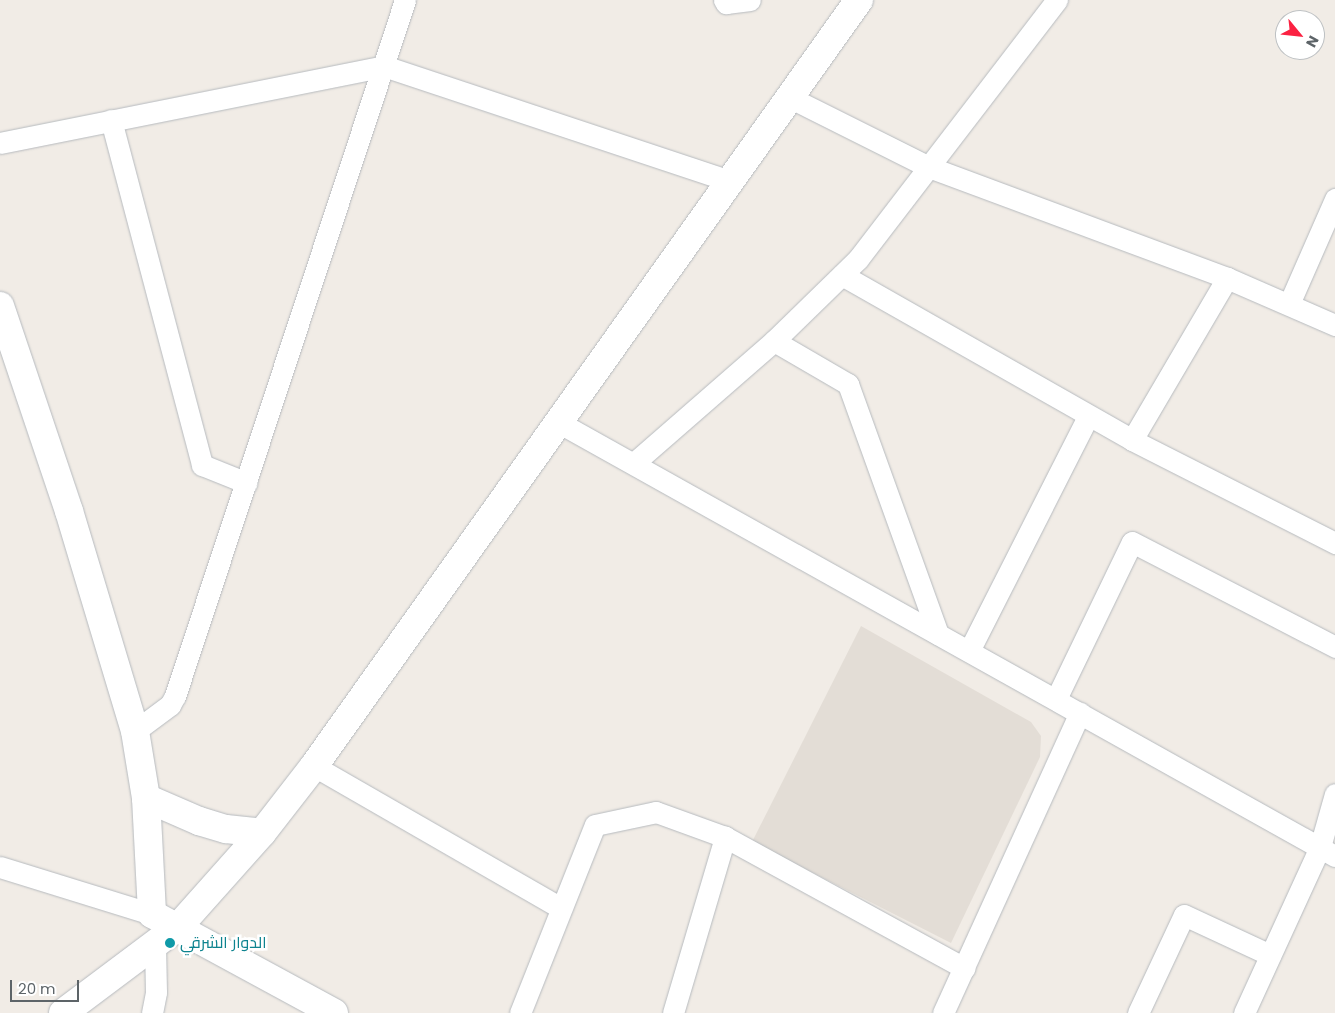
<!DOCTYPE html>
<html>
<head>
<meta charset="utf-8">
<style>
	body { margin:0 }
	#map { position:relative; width:1335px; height:1013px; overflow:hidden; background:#f1ece6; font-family:Poppins,Cairo,sans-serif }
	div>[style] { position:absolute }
	.education>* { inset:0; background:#e3ddd6 }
	.roads { filter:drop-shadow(0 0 1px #b6babe) drop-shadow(0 0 1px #b6babe) }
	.street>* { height:21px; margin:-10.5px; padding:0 10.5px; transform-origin:10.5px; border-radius:10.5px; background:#fff }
	.secondary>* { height:28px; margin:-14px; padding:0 14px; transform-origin:14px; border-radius:14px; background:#fff }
	.dots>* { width:14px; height:14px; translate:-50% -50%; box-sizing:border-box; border:2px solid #fff; border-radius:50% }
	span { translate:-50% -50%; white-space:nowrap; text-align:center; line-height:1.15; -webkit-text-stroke:5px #fff; paint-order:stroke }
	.culture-label { font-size:16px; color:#0d838f }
	.left { translate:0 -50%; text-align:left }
	.north { position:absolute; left:1275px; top:10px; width:50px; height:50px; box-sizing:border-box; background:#fff; border:1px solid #bec1c3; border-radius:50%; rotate:118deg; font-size:14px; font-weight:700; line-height:20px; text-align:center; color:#5d6468 }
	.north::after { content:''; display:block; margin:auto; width:18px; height:22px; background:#fb2242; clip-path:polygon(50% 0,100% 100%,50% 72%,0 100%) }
	.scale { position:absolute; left:10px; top:980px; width:69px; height:22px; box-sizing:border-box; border:2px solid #5d6468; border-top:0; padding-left:6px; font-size:15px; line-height:18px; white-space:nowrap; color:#5d6468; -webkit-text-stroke:4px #fff; paint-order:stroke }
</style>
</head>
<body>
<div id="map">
	<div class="education">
		<div style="clip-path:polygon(861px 626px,1031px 722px,1041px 736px,1040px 757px,951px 943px,752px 842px)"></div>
	</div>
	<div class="roads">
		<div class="street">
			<div style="left:724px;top:0;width:4px;rotate:56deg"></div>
			<div style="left:726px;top:3px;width:24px;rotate:-7deg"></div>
			<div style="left:789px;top:97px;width:157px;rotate:26.6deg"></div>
			<div style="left:929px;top:167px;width:318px;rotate:20.4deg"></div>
			<div style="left:1227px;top:278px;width:118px;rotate:23.5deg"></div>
			<div style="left:111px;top:120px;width:357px;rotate:75.2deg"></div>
			<div style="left:202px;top:465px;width:48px;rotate:21.8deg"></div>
			<div style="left:0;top:143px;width:392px;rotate:-11.3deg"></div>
			<div style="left:384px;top:66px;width:365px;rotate:18.4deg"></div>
			<div style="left:842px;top:275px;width:334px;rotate:29.6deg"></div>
			<div style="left:1132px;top:440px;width:188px;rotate:-59.6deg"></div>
			<div style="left:1289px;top:304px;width:115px;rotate:-66.3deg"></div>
			<div style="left:774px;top:341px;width:86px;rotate:30.2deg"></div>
			<div style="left:848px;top:384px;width:266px;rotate:70.2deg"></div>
			<div style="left:558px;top:422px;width:890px;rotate:29.19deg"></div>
			<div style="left:1132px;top:440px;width:228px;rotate:26.9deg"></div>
			<div style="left:634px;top:463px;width:186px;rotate:-41.1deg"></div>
			<div style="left:774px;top:341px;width:117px;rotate:-44.3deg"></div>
			<div style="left:858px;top:259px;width:327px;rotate:-52.5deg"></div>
			<div style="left:969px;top:651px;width:263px;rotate:-63.1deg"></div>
			<div style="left:1056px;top:699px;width:174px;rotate:-64.2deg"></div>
			<div style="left:1132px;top:542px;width:229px;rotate:27.3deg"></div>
			<div style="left:135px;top:731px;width:44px;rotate:-36.6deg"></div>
			<div style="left:170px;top:705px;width:10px;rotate:-61deg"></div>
			<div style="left:175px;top:696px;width:733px;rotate:-71.71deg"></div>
			<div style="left:314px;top:766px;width:285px;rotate:29.9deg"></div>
			<div style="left:0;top:867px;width:159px;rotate:17.2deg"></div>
			<div style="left:152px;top:1013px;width:21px;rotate:-79deg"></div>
			<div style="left:156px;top:992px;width:46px;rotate:-91.2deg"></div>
			<div style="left:520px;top:1013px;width:202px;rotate:-68.3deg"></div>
			<div style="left:595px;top:825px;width:62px;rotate:-12deg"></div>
			<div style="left:656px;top:812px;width:73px;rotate:19.9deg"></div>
			<div style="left:725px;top:837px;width:273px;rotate:28.7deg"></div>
			<div style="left:673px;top:1013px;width:184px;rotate:-73.5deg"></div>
			<div style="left:943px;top:1013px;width:330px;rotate:-65.5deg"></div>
			<div style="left:1138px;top:1013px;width:108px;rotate:-64.9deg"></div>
			<div style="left:1184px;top:915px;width:95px;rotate:24.9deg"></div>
			<div style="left:1244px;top:1013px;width:183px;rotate:-65.4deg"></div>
			<div style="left:1320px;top:847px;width:55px;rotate:-74.2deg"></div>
		</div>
		<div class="secondary">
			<div style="left:0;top:306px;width:216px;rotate:71.4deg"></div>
			<div style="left:69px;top:511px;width:230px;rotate:73.3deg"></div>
			<div style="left:135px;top:731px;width:68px;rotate:80.7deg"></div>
			<div style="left:146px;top:798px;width:116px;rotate:87deg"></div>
			<div style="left:152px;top:914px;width:207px;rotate:28.5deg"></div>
			<div style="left:146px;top:798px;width:58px;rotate:23.5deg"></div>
			<div style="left:199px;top:821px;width:28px;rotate:17deg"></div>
			<div style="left:226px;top:829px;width:36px;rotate:6deg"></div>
			<div style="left:63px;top:1013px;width:145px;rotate:-36.9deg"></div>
			<div style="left:179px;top:926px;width:125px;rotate:-48.3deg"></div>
			<div style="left:262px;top:833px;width:85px;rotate:-52.2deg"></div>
			<div style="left:314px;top:766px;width:940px;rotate:-54.57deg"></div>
		</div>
	</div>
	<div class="dots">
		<div style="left:170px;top:943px;background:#0f9aa8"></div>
	</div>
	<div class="culture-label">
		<span class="left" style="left:180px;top:943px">الدوار الشرقي</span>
	</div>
	<div class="north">N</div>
	<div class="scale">20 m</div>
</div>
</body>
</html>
